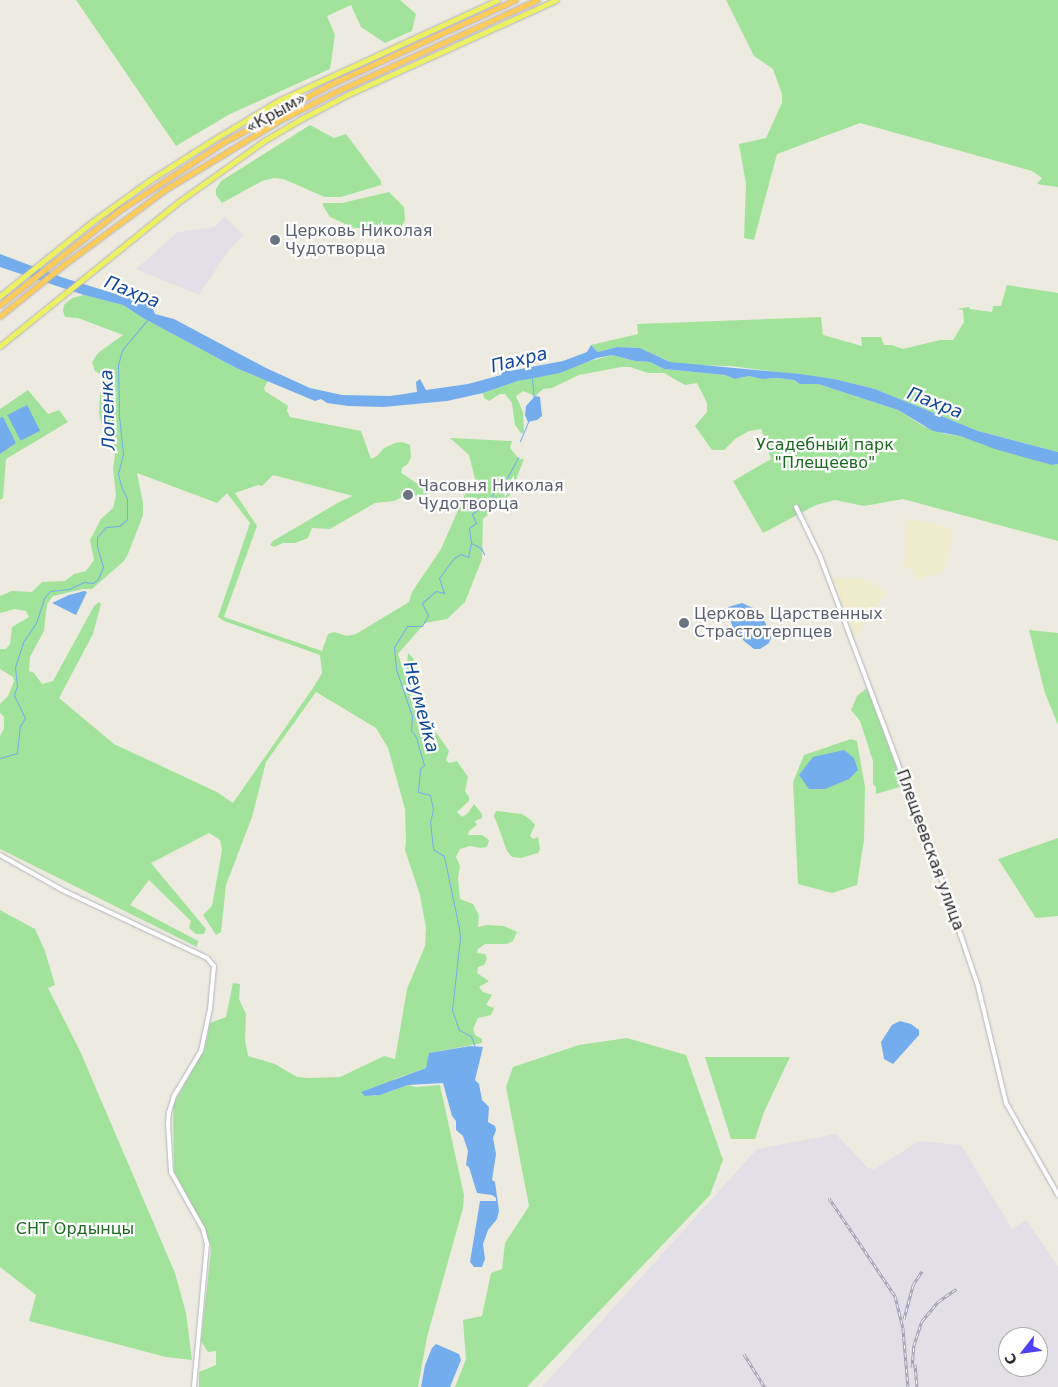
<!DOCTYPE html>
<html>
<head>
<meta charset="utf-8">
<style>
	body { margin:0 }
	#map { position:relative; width:1058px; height:1387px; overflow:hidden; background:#edebdf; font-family:"DejaVu Sans",sans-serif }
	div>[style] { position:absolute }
	.industrial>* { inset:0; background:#e3dfe6 }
	.education>* { inset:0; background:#efecce }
	.green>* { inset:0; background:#a2e39c }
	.water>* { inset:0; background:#73adee; transform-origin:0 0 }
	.stream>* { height:1px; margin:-0.5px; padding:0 0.5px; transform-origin:0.5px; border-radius:0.5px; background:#73adee }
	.roads { filter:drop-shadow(0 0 1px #b3b2bf) drop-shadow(0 0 1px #b3b2bf) }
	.minor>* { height:4px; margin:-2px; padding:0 2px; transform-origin:2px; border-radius:2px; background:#fff }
	.major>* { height:4.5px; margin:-2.25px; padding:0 2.25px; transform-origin:2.25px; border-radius:2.25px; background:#ecf061 }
	.highway>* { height:5px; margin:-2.5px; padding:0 2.5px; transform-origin:2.5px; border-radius:2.5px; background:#fdcb5a }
	.rail>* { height:3px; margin-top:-1.5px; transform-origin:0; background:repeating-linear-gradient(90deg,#fff 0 4px,#a3a1b6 0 8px); box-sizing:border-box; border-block:1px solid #a3a1b6 }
	.dots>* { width:14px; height:14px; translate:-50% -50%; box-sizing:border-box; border:2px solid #fff; border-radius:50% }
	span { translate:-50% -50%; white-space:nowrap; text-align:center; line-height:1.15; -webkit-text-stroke:4.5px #fff; paint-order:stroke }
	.street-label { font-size:16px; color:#2c2c2c }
	.worship-label { font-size:16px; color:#5b616d }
	.left { translate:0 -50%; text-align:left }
	.park-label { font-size:16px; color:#1b6a1f }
	.water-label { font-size:18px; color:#0f479d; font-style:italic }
	.north { position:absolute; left:998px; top:1327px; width:50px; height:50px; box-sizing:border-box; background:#fff; border:1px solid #ababab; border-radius:50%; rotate:240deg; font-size:14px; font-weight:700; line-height:20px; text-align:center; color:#2c2c2c }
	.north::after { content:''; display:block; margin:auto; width:18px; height:22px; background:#4e41f8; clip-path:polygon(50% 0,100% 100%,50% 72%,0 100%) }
</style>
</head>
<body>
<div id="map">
	<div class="industrial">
		<div style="clip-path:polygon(225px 217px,243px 235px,228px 251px,199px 295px,136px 269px,178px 232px,214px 227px)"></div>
		<div style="clip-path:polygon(evenodd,836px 1134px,868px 1168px,875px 1169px,919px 1141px,961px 1145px,1012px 1229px,1026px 1220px,1058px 1266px,1058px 1387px,542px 1387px,757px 1149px,836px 1134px,1008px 1337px,1038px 1337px,1038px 1367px,1008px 1367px,1008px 1337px)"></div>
	</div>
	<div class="education">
		<div style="clip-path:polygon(907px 518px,953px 529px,944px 571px,915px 581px,914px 571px,904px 566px)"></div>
		<div style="clip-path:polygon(832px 578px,869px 580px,886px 592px,855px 639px)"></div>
	</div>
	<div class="green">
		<div style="clip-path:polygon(76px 0,400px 0,416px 14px,412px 31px,385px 43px,361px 27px,351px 5px,327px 16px,335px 35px,330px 69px,230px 114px,176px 146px)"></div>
		<div style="clip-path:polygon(726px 0,1058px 0,1058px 187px,1037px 184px,1042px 178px,1032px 171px,860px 123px,777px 154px,754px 240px,744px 238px,746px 184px,739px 144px,766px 138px,782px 103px,782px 94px,773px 69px,754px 56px)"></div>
		<div style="clip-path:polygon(310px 125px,334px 138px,346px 134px,381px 181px,381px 185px,341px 197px,325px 197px,283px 179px,274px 178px,262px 181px,222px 203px,216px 195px,216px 189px,221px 181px)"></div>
		<div style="clip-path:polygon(389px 192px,404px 207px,405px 220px,401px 228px,354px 228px,330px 217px,323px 206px,323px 203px,342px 203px)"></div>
		<div style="clip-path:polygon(1007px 285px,1058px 293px,1058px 452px,978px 431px,875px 389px,834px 379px,730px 366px,687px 365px,670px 362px,640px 348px,617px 347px,598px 352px,591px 345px,638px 334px,637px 324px,821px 317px,823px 335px,862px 346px,861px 337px,881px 337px,884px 345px,892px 345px,903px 349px,940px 340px,953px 340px,964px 322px,963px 310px,957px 309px,969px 307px,970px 309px,992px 312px,993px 306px,1001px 306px)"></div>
		<div style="clip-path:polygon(evenodd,84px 295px,123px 305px,143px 318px,236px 368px,268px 381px,264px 388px,265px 391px,288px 406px,287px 411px,290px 417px,361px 431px,371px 459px,377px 456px,384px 448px,395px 443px,402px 442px,410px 445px,411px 457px,408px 464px,402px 468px,401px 473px,429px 491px,426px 495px,402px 497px,394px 501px,375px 503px,330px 529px,312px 528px,308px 538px,295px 543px,283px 543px,274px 547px,270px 545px,273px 541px,341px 501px,353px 496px,273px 475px,262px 486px,258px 485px,235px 493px,257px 526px,224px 617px,322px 651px,328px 634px,334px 632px,347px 636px,356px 634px,409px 602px,412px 592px,441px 549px,470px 483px,476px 483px,469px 455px,450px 438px,512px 441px,510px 448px,519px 459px,524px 459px,510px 495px,483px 519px,482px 559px,465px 602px,447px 619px,425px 623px,398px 654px,406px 677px,408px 653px,413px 658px,416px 671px,415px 685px,429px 714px,429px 722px,425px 730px,428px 735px,435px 732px,438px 735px,449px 751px,446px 760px,449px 763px,457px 761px,468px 777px,465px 791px,469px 797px,469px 801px,457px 812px,462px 817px,468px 813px,474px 804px,482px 814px,482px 818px,475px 821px,477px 825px,469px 831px,468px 835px,482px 835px,489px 840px,487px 847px,480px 848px,470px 846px,460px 849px,456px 857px,460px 866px,458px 878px,460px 899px,473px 904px,479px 915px,478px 927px,487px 925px,504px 926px,517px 932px,513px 941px,507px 944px,485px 944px,478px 949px,477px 953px,485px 954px,487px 959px,484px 965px,478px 967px,477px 973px,489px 981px,479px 987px,483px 992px,492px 995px,486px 1005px,494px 1008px,491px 1015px,478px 1018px,473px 1029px,475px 1035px,482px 1039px,482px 1043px,430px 1053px,426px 1068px,397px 1078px,383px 1086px,371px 1088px,365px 1096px,380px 1095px,408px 1085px,416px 1087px,440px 1085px,464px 1195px,463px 1208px,427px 1337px,418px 1387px,199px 1387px,199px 1372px,216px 1365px,216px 1351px,208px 1352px,201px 1341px,211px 1250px,210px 1243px,174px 1171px,173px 1105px,205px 1048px,210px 1023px,226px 1017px,233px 983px,240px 984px,239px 999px,246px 1014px,245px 1040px,248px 1056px,275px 1064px,297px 1077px,309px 1078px,340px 1077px,384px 1056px,395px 1059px,407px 989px,425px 946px,426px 928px,420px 895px,405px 850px,406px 841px,405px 809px,388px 748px,376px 728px,316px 692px,266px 762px,252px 817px,226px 885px,221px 932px,216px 935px,203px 915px,212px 906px,222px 850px,220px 840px,209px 833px,151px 863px,206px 929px,204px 934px,196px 934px,189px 928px,191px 921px,149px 880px,130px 905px,198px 941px,197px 947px,0 849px,0 736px,4px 729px,4px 717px,0 713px,0 704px,8px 696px,14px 681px,13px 677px,0 669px,0 649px,6px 649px,10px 644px,12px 627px,29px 617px,26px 611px,15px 609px,0 613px,0 596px,12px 591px,32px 592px,42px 582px,65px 581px,74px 574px,86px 571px,94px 560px,90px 540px,101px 519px,113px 508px,116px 495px,113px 469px,115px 455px,110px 433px,102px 425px,99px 413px,100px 395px,108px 392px,110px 388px,105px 377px,95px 371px,92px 362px,98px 353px,123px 335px,78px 318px,65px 317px,63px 311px,64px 305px,72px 298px,84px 295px,137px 473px,217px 503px,227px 493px,250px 523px,218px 617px,224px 621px,320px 655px,322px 673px,315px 685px,233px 803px,217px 792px,114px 744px,59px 698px,93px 634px,101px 604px,99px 602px,94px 606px,53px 681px,42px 684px,34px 673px,29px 671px,30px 657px,44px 631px,47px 604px,53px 596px,83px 589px,92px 589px,124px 561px,128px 554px,143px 515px,143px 503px,137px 473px)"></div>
		<div style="clip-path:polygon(612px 355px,635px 361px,650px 362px,664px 369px,725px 375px,735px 379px,749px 376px,762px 379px,777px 378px,794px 380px,800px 384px,818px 384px,898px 410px,923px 426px,945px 434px,960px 436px,1052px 465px,1058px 464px,1058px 541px,903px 499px,864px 506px,835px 500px,816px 505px,763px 533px,733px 481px,771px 459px,761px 429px,749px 431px,735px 439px,724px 450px,712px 450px,695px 426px,707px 412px,707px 403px,697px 383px,685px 385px,664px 373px,648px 373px,630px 367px,621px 367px,579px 375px,552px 388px,543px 389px,535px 396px,523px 391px,516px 396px,523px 412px,524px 432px,522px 434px,515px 425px,512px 403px,505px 394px,500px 394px,489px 401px,484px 398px,483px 393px,518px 381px)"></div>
		<div style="clip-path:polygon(28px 390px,48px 414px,59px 410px,68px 422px,6px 459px,3px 498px,0 500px,0 409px)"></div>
		<div style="clip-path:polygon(1029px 630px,1058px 633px,1058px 725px,1045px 693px)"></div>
		<div style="clip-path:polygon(867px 688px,903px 786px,876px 794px,876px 787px,873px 784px,873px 761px,860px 721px,851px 710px,857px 696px)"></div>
		<div style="clip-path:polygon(851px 739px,857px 741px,865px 787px,864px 840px,857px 885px,832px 893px,798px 884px,793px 782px,804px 755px)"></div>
		<div style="clip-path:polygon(496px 811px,522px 814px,531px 820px,535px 825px,530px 836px,533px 839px,538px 837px,540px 849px,538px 853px,521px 858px,512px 857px,507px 851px,498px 826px,494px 816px)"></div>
		<div style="clip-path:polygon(1058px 838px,1058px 916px,1036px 918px,998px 859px)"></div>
		<div style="clip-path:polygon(0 910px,35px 929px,45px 951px,55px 985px,48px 988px,80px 1051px,175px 1273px,186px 1313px,192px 1360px,166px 1357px,29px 1321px,36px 1295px,0 1267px)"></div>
		<div style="clip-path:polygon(627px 1038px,686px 1055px,723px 1160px,710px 1195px,527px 1387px,455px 1387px,466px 1359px,463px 1320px,482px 1316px,491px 1273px,502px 1269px,505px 1243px,529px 1206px,506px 1087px,513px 1067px,579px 1045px)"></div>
		<div style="clip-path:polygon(705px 1057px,790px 1057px,764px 1112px,755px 1139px,731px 1139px)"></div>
	</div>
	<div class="water">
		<div style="clip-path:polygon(0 254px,61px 277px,151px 305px,155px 314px,174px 319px,266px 368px,310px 388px,342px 395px,390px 396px,417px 392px,416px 382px,420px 379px,426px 390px,468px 384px,501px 375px,507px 365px,510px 371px,563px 361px,587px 352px,591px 345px,598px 352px,617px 347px,640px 348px,670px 362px,800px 374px,834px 379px,875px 389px,978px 431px,1058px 452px,1058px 464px,1052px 465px,998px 450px,960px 436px,933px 431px,898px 410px,818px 384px,800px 384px,794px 380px,777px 378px,762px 379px,749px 376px,735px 379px,725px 375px,664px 369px,650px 362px,635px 361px,612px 355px,597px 358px,560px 373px,518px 381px,483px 393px,447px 401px,383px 407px,348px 406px,327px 403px,321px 399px,315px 401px,236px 368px,143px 318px,123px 305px,84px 295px,0 267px)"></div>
		<div style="clip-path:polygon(535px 396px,540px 397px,542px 416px,537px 420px,528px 422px,525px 415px,526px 406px)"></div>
		<div style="left:27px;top:405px;width:29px;height:22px;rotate:63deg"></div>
		<div style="clip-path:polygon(3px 417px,16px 443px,0 454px,0 418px)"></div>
		<div style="clip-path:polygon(84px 591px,87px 592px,76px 615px,52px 603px,69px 595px)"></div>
		<div style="clip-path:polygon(742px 603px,753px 608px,765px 622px,771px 638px,769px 643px,760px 649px,754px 649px,744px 641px,733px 627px,728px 616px,728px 607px)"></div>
		<div style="clip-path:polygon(844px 750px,854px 758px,858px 770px,849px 779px,825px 789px,809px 789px,799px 775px,813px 757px)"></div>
		<div style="clip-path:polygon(900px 1021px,911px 1024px,919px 1030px,919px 1035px,893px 1064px,884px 1059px,881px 1042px,892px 1025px)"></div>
		<div style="clip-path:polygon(470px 1046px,483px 1047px,475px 1080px,479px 1084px,482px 1100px,489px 1107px,488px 1122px,495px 1126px,496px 1130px,493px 1138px,496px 1154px,492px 1180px,495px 1182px,499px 1211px,497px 1219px,488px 1230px,483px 1244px,485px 1259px,482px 1267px,474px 1267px,470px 1262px,480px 1201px,496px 1201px,496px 1198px,492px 1195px,477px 1193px,469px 1167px,466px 1165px,468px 1151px,463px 1136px,456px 1130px,456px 1121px,452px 1116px,443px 1083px,408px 1085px,380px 1095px,365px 1096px,361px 1092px,426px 1068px,429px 1053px)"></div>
		<div style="clip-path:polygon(436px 1344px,459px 1354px,461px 1360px,450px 1387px,421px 1387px,425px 1365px,432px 1348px)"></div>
	</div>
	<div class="stream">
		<div style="left:532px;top:378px;width:21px;rotate:85deg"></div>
		<div style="left:520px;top:441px;width:21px;rotate:-67deg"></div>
		<div style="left:471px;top:543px;width:11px;rotate:27deg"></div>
		<div style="left:481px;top:548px;width:7px;rotate:63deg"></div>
		<div style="left:0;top:758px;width:18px;rotate:-16deg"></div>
		<div style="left:17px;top:753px;width:27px;rotate:-84deg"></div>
		<div style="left:20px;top:726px;width:9px;rotate:-58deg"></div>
		<div style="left:25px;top:718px;width:25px;rotate:-116deg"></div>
		<div style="left:14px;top:695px;width:9px;rotate:-72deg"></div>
		<div style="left:17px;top:686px;width:19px;rotate:-96deg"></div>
		<div style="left:15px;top:667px;width:26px;rotate:-72deg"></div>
		<div style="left:23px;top:642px;width:23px;rotate:-56deg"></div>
		<div style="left:36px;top:623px;width:26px;rotate:-72deg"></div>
		<div style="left:44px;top:598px;width:9px;rotate:-49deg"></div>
		<div style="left:50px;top:591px;width:19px;rotate:-6deg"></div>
		<div style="left:69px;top:589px;width:17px;rotate:-25deg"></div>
		<div style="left:84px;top:582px;width:9px;rotate:6deg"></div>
		<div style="left:93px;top:583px;width:6px;rotate:-39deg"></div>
		<div style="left:98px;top:579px;width:13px;rotate:-67deg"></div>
		<div style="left:103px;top:567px;width:22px;rotate:-106deg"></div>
		<div style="left:97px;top:546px;width:9px;rotate:-90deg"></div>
		<div style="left:97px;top:537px;width:13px;rotate:-48deg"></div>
		<div style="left:106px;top:527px;width:13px;rotate:-4deg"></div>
		<div style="left:119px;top:526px;width:11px;rotate:-41deg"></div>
		<div style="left:127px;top:519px;width:21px;rotate:-90deg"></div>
		<div style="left:127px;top:498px;width:10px;rotate:-119deg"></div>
		<div style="left:122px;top:489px;width:16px;rotate:-105deg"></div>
		<div style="left:118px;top:474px;width:21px;rotate:-76deg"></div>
		<div style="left:123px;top:454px;width:39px;rotate:-96deg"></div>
		<div style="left:119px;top:415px;width:50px;rotate:-91.1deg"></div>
		<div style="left:118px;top:365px;width:16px;rotate:-75deg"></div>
		<div style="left:122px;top:350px;width:39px;rotate:-50deg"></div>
		<div style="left:475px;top:1047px;width:12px;rotate:-110deg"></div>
		<div style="left:471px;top:1036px;width:13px;rotate:-153deg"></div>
		<div style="left:459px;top:1030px;width:21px;rotate:-109deg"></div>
		<div style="left:452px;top:1010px;width:72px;rotate:-83.7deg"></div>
		<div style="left:460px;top:938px;width:10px;rotate:-96deg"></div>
		<div style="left:459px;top:928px;width:74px;rotate:-101.8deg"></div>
		<div style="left:444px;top:856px;width:13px;rotate:-148deg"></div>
		<div style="left:433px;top:849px;width:27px;rotate:-96deg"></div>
		<div style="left:430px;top:822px;width:12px;rotate:-76deg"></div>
		<div style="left:433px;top:810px;width:15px;rotate:-101deg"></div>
		<div style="left:430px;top:795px;width:12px;rotate:-166deg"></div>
		<div style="left:418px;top:792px;width:23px;rotate:-85deg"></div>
		<div style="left:420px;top:769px;width:6px;rotate:-45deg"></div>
		<div style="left:424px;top:765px;width:29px;rotate:-106deg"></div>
		<div style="left:416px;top:737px;width:9px;rotate:-126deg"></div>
		<div style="left:411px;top:730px;width:14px;rotate:-86deg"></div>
		<div style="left:412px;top:716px;width:50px;rotate:-108.8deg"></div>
		<div style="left:396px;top:669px;width:22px;rotate:-95deg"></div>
		<div style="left:394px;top:647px;width:25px;rotate:-58deg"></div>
		<div style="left:407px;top:626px;width:15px"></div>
		<div style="left:422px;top:626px;width:13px;rotate:-61deg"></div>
		<div style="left:428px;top:615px;width:13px;rotate:-117deg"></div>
		<div style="left:422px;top:603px;width:18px;rotate:-41deg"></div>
		<div style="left:436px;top:591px;width:8px;rotate:14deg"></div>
		<div style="left:444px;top:593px;width:16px;rotate:-108deg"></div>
		<div style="left:439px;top:578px;width:25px;rotate:-53deg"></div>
		<div style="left:454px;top:558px;width:8px;rotate:-30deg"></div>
		<div style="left:461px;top:554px;width:8px;rotate:23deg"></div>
		<div style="left:468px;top:557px;width:14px;rotate:-78deg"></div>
		<div style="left:471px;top:543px;width:15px;rotate:-98deg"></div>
		<div style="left:469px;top:528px;width:9px;rotate:-36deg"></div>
		<div style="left:476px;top:523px;width:10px;rotate:-114deg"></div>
		<div style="left:472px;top:514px;width:16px;rotate:-40deg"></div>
		<div style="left:484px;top:504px;width:6px;rotate:-18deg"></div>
		<div style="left:490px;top:502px;width:16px;rotate:-72deg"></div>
		<div style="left:495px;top:487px;width:13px;rotate:-32deg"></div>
		<div style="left:506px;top:480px;width:26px;rotate:-62deg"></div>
	</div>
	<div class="roads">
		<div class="minor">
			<div style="left:796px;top:507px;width:55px;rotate:63.9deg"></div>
			<div style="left:820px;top:556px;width:356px;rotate:69.4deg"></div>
			<div style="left:945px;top:889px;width:102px;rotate:71.2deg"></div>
			<div style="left:978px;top:986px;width:120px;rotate:76.5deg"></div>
			<div style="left:1006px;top:1103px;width:106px;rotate:60.5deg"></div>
			<div style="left:0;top:855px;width:71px;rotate:29.4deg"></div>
			<div style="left:62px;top:890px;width:160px;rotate:25.1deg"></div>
			<div style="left:207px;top:958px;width:11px;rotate:49deg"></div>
			<div style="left:214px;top:966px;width:43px;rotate:95.3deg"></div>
			<div style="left:210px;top:1009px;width:43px;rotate:102.1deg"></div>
			<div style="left:201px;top:1051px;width:52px;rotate:121deg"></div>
			<div style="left:174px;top:1096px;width:17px;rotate:107deg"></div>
			<div style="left:169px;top:1112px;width:11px;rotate:95deg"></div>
			<div style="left:168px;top:1123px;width:49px;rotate:86.5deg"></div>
			<div style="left:171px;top:1172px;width:65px;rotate:60.7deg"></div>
			<div style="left:203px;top:1229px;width:16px;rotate:75deg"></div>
			<div style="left:207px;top:1244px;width:144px;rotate:95.2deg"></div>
		</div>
		<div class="major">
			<div style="left:0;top:296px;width:118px;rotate:-38.8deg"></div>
			<div style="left:92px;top:222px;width:70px;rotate:-35.7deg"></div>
			<div style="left:149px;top:181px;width:72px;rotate:-32.6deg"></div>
			<div style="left:210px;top:142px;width:82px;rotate:-31deg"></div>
			<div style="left:280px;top:100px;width:239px;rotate:-24.7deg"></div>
			<div style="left:0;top:346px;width:228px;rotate:-38.9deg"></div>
			<div style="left:177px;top:203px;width:107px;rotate:-35.5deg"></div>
			<div style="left:264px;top:141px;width:45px;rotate:-30.5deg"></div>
			<div style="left:303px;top:118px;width:52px;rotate:-27.6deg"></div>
			<div style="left:349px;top:94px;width:227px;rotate:-24.4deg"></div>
		</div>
		<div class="highway">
			<div style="left:0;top:305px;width:153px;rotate:-38.4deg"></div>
			<div style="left:120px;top:210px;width:124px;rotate:-33.2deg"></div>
			<div style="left:224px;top:142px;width:119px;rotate:-28.5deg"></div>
			<div style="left:329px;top:85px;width:205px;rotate:-24.6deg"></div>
			<div style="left:0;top:316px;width:85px;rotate:-38.8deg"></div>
			<div style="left:66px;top:263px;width:124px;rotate:-36.5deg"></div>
			<div style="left:166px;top:189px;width:133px;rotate:-31.2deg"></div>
			<div style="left:280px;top:120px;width:59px;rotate:-27deg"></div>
			<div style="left:333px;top:93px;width:224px;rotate:-24.5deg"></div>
		</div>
	</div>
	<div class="rail">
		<div style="left:829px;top:1198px;width:118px;rotate:56deg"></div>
		<div style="left:895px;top:1296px;width:34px;rotate:76deg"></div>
		<div style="left:903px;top:1329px;width:58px;rotate:85.1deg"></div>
		<div style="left:904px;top:1319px;width:35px;rotate:-75deg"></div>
		<div style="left:913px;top:1285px;width:17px;rotate:-57deg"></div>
		<div style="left:744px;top:1354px;width:39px;rotate:58deg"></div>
		<div style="left:915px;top:1364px;width:23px;rotate:85deg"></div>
		<div style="left:912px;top:1367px;width:22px;rotate:-85deg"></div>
		<div style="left:914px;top:1345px;width:25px;rotate:-72deg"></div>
		<div style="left:922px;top:1321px;width:26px;rotate:-50deg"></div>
		<div style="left:939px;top:1301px;width:21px;rotate:-35deg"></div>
	</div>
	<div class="dots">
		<div style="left:275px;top:240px;background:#6b7280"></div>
		<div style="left:408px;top:495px;background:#6b7280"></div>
		<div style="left:684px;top:623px;background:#6b7280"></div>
	</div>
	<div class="street-label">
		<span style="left:276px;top:113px;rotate:-29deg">«Крым»</span>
		<span style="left:930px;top:850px;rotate:70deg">Плещеевская улица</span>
	</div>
	<div class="worship-label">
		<span class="left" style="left:285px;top:240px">Церковь Николая<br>Чудотворца</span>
		<span class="left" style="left:418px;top:495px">Часовня Николая<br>Чудотворца</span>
		<span class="left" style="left:694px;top:623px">Церковь Царственных<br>Страстотерпцев</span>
	</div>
	<div class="park-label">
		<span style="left:825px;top:454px">Усадебный парк<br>"Плещеево"</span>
		<span style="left:75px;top:1229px">СНТ Ордынцы</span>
	</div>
	<div class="water-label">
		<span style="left:132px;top:292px;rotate:22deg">Пахра</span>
		<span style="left:519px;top:360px;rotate:-14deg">Пахра</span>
		<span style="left:935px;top:403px;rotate:21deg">Пахра</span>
		<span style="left:108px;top:410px;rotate:-92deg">Лопенка</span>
		<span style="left:421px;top:707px;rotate:75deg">Неумейка</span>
	</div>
	<div class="north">С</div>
</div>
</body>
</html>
